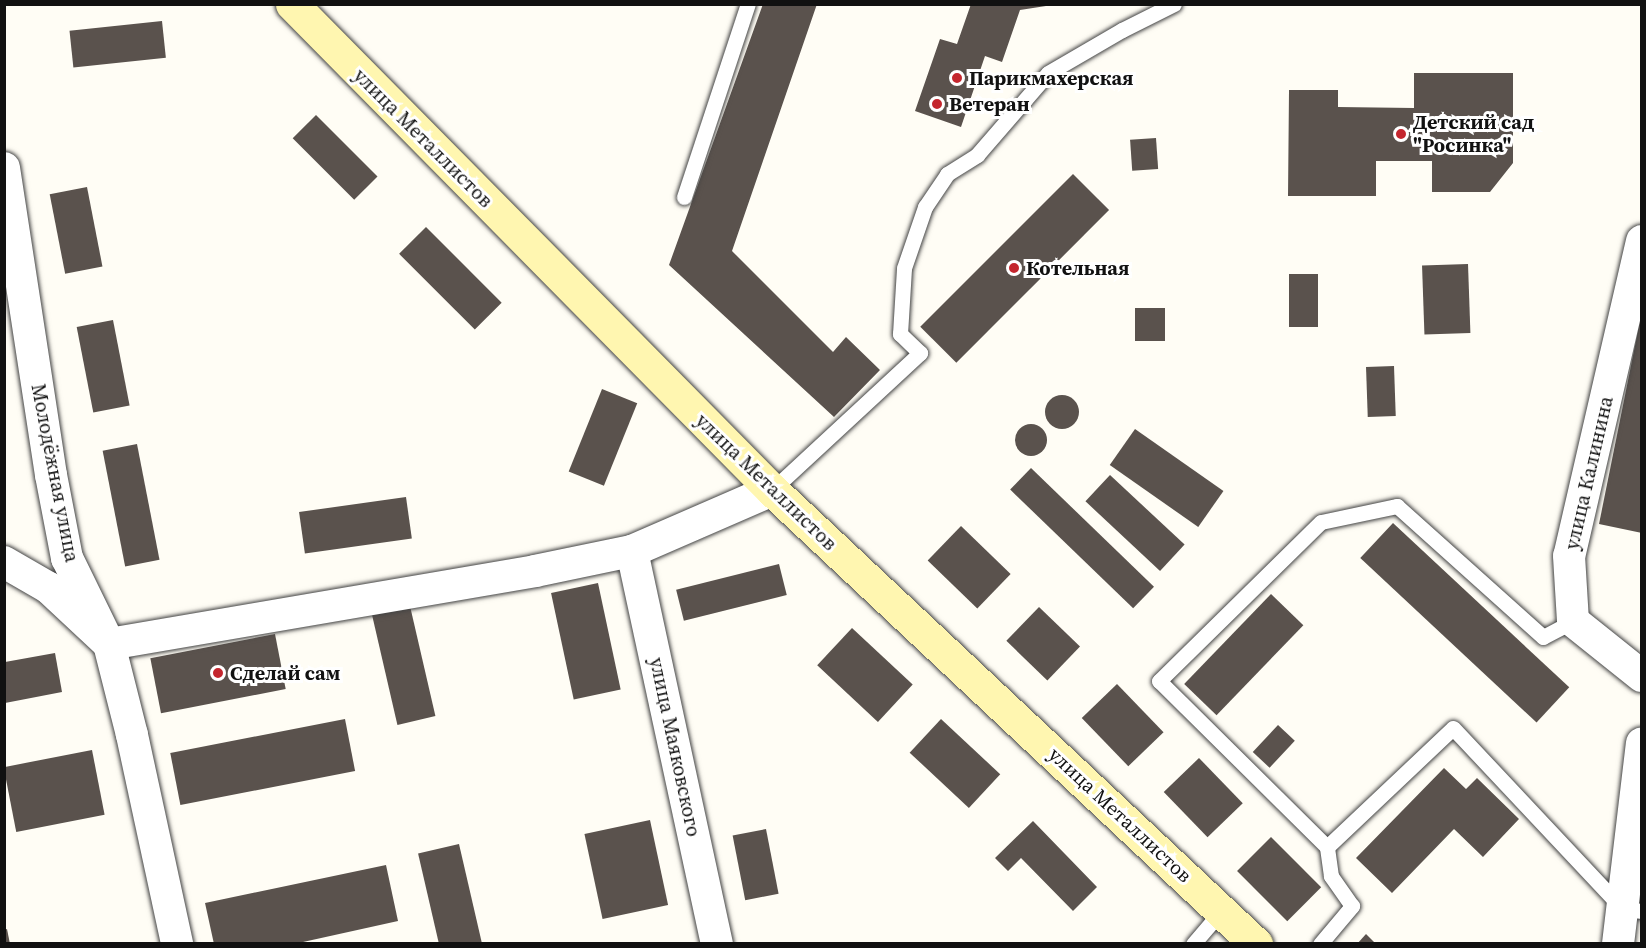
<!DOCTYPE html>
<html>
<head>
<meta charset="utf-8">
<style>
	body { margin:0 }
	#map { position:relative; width:1646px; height:948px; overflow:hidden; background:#fffdf5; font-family:"Source Serif 4",serif }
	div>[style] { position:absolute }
	.building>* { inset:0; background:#5a524d; transform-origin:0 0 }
	.round { border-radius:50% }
	.roads { filter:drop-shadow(0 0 2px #444) drop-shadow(0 0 2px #444) }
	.lane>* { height:15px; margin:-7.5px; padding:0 7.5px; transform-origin:7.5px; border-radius:7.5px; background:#fff }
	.street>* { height:32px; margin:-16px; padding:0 16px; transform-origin:16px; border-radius:16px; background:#fff }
	.secondary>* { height:33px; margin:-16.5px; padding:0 16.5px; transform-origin:16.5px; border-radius:16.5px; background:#fff6b0 }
	.dots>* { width:16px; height:16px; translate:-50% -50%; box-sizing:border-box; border:3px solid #fff; border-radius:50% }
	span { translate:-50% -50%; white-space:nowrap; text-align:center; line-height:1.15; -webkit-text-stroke:6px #fff; paint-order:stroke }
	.poi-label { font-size:20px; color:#111; font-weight:700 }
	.left { translate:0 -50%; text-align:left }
	.street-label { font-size:20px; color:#111 }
	.frame { position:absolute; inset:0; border:6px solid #111; pointer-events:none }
</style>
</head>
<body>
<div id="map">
	<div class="building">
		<div style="clip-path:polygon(763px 4px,817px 4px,732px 251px,833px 352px,846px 337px,880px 370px,834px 417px,669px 265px)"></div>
		<div style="clip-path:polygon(971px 4px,1046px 6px,1020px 10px,1002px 62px,985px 56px,961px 127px,915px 111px,940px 39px,957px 44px)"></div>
		<div style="left:162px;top:21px;width:37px;height:93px;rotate:84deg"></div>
		<div style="clip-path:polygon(1414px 73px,1513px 73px,1513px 163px,1490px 192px,1432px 192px,1432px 161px,1376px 161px,1376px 196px,1288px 196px,1289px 90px,1338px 90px,1338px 107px,1414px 108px)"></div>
		<div style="left:316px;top:115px;width:87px;height:33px;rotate:45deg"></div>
		<div style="left:1156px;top:138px;width:31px;height:26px;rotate:86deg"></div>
		<div style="left:1073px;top:174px;width:51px;height:216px;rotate:45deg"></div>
		<div style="left:87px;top:187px;width:81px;height:38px;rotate:79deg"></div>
		<div style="left:426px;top:227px;width:107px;height:38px;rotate:45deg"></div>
		<div style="left:1468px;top:264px;width:69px;height:46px;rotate:88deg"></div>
		<div style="left:1289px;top:274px;width:29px;height:53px"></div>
		<div style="left:1135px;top:308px;width:30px;height:33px"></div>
		<div style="left:113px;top:320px;width:87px;height:37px;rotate:79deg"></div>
		<div style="clip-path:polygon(1640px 321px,1642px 321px,1642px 533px,1599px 524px)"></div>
		<div style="left:1394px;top:366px;width:50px;height:28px;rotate:88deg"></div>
		<div style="left:602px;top:389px;width:38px;height:89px;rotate:22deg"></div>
		<div class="round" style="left:1045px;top:395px;width:34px;height:34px"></div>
		<div class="round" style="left:1015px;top:424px;width:32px;height:32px"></div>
		<div style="left:1135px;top:429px;width:108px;height:44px;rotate:35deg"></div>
		<div style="left:137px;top:444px;width:118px;height:35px;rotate:79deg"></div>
		<div style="left:1031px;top:468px;width:171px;height:30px;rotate:44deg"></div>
		<div style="left:1110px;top:475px;width:102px;height:36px;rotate:43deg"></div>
		<div style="left:406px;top:497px;width:42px;height:108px;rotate:82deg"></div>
		<div style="left:1393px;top:523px;width:241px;height:48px;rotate:43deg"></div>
		<div style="left:961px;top:526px;width:69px;height:48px;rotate:44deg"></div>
		<div style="left:779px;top:564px;width:32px;height:106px;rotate:76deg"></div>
		<div style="left:598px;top:583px;width:109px;height:48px;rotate:78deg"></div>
		<div style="left:1271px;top:594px;width:45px;height:125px;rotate:44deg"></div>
		<div style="left:410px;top:606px;width:113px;height:39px;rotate:77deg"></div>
		<div style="left:1039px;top:607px;width:57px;height:47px;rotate:44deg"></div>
		<div style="left:852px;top:628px;width:83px;height:51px;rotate:43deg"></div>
		<div style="left:275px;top:634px;width:56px;height:127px;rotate:79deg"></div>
		<div style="clip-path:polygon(55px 653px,62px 692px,5px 703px,5px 662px)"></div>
		<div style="left:1117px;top:684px;width:67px;height:49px;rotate:46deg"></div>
		<div style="left:345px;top:719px;width:53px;height:178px;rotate:79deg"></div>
		<div style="left:941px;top:719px;width:81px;height:46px;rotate:43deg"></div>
		<div style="left:1278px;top:725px;width:23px;height:37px;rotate:43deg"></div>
		<div style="left:92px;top:750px;width:66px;height:90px;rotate:79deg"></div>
		<div style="left:1199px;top:758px;width:63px;height:49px;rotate:46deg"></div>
		<div style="clip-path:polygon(1444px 768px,1466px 789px,1477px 778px,1519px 819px,1483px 857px,1454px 829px,1392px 893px,1356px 858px)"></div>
		<div style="left:650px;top:820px;width:87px;height:67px;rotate:78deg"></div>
		<div style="clip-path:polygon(1033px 821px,1097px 887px,1073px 911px,1021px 858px,1008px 871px,995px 858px)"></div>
		<div style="left:766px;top:829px;width:66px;height:34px;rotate:79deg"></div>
		<div style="left:1271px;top:837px;width:71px;height:48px;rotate:45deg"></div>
		<div style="left:459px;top:844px;width:103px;height:42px;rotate:77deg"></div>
		<div style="clip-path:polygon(386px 865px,398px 921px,294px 944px,214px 944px,205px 903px)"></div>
		<div style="clip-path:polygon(7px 929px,10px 944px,4px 944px,4px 930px)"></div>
		<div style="clip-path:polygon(1366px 934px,1376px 944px,1357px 944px)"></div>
	</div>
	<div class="roads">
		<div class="lane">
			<div style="left:684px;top:197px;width:203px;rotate:-71.7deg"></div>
			<div style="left:772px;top:490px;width:202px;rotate:-42.8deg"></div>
			<div style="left:920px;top:353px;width:28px;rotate:-136deg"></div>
			<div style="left:900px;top:334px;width:66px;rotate:-86.5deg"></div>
			<div style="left:904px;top:268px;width:65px;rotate:-71deg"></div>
			<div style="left:925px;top:207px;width:40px;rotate:-56deg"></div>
			<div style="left:947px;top:174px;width:36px;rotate:-32deg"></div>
			<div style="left:977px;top:155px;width:108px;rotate:-49.1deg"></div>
			<div style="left:1048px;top:73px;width:86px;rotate:-30.2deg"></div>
			<div style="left:1122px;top:30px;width:58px;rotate:-26.6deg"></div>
			<div style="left:1327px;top:847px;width:173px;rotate:-43.4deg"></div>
			<div style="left:1453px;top:728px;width:247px;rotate:46.8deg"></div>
			<div style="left:1622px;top:908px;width:20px;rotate:9deg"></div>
			<div style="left:1193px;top:944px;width:45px;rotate:-49.5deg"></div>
			<div style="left:1320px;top:944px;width:50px;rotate:-49.9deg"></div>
			<div style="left:1352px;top:906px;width:37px;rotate:-125deg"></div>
			<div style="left:1331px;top:876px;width:29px;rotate:-98deg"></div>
			<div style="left:1327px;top:847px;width:236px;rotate:-135.3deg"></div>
			<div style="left:1159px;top:681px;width:227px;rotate:-44.5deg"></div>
			<div style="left:1321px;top:522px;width:78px;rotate:-11.9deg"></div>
			<div style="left:1397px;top:506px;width:196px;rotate:41.9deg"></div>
			<div style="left:1543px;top:637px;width:34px;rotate:-28deg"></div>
		</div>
		<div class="street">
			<div style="left:4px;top:168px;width:311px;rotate:81.3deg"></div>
			<div style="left:51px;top:475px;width:85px;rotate:79.1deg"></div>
			<div style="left:67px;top:558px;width:96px;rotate:64deg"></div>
			<div style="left:109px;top:644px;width:94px;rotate:75.8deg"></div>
			<div style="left:132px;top:735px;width:214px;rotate:77.8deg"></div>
			<div style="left:1642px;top:241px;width:323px;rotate:103deg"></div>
			<div style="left:1569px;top:556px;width:65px;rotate:86.5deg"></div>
			<div style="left:1573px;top:621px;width:88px;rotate:38.6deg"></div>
			<div style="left:632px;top:551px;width:402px;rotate:77.8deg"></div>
			<div style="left:4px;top:562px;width:52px;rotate:30deg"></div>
			<div style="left:49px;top:588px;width:82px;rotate:43deg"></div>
			<div style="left:109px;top:644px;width:432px;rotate:-9.7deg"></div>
			<div style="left:535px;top:571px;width:99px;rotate:-11.7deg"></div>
			<div style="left:632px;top:551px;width:153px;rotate:-23.5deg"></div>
			<div style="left:1618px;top:944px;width:202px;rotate:-83.2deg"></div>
		</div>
		<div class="secondary">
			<div style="left:292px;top:4px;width:683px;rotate:45.36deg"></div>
			<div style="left:772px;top:490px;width:664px;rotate:43.17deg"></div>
		</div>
	</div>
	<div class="dots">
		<div style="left:957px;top:78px;background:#c4262e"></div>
		<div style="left:937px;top:104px;background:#c4262e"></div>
		<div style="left:1401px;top:134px;background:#c4262e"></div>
		<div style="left:1014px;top:268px;background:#c4262e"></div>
		<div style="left:218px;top:673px;background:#c4262e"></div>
	</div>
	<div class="poi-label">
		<span class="left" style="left:969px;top:78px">Парикмахерская</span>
		<span class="left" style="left:949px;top:104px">Ветеран</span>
		<span class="left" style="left:1413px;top:134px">Детский сад<br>"Росинка"</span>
		<span class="left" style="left:1026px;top:268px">Котельная</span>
		<span class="left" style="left:230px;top:673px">Сделай сам</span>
	</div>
	<div class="street-label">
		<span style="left:423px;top:138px;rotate:45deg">улица Металлистов</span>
		<span style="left:55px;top:473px;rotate:79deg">Молодёжная улица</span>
		<span style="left:1589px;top:473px;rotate:-77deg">улица Калинина</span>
		<span style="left:766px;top:482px;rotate:44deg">улица Металлистов</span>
		<span style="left:675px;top:747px;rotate:78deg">улица Маяковского</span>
		<span style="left:1120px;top:815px;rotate:43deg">улица Металлистов</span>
	</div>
	<div class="frame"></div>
</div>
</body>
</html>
